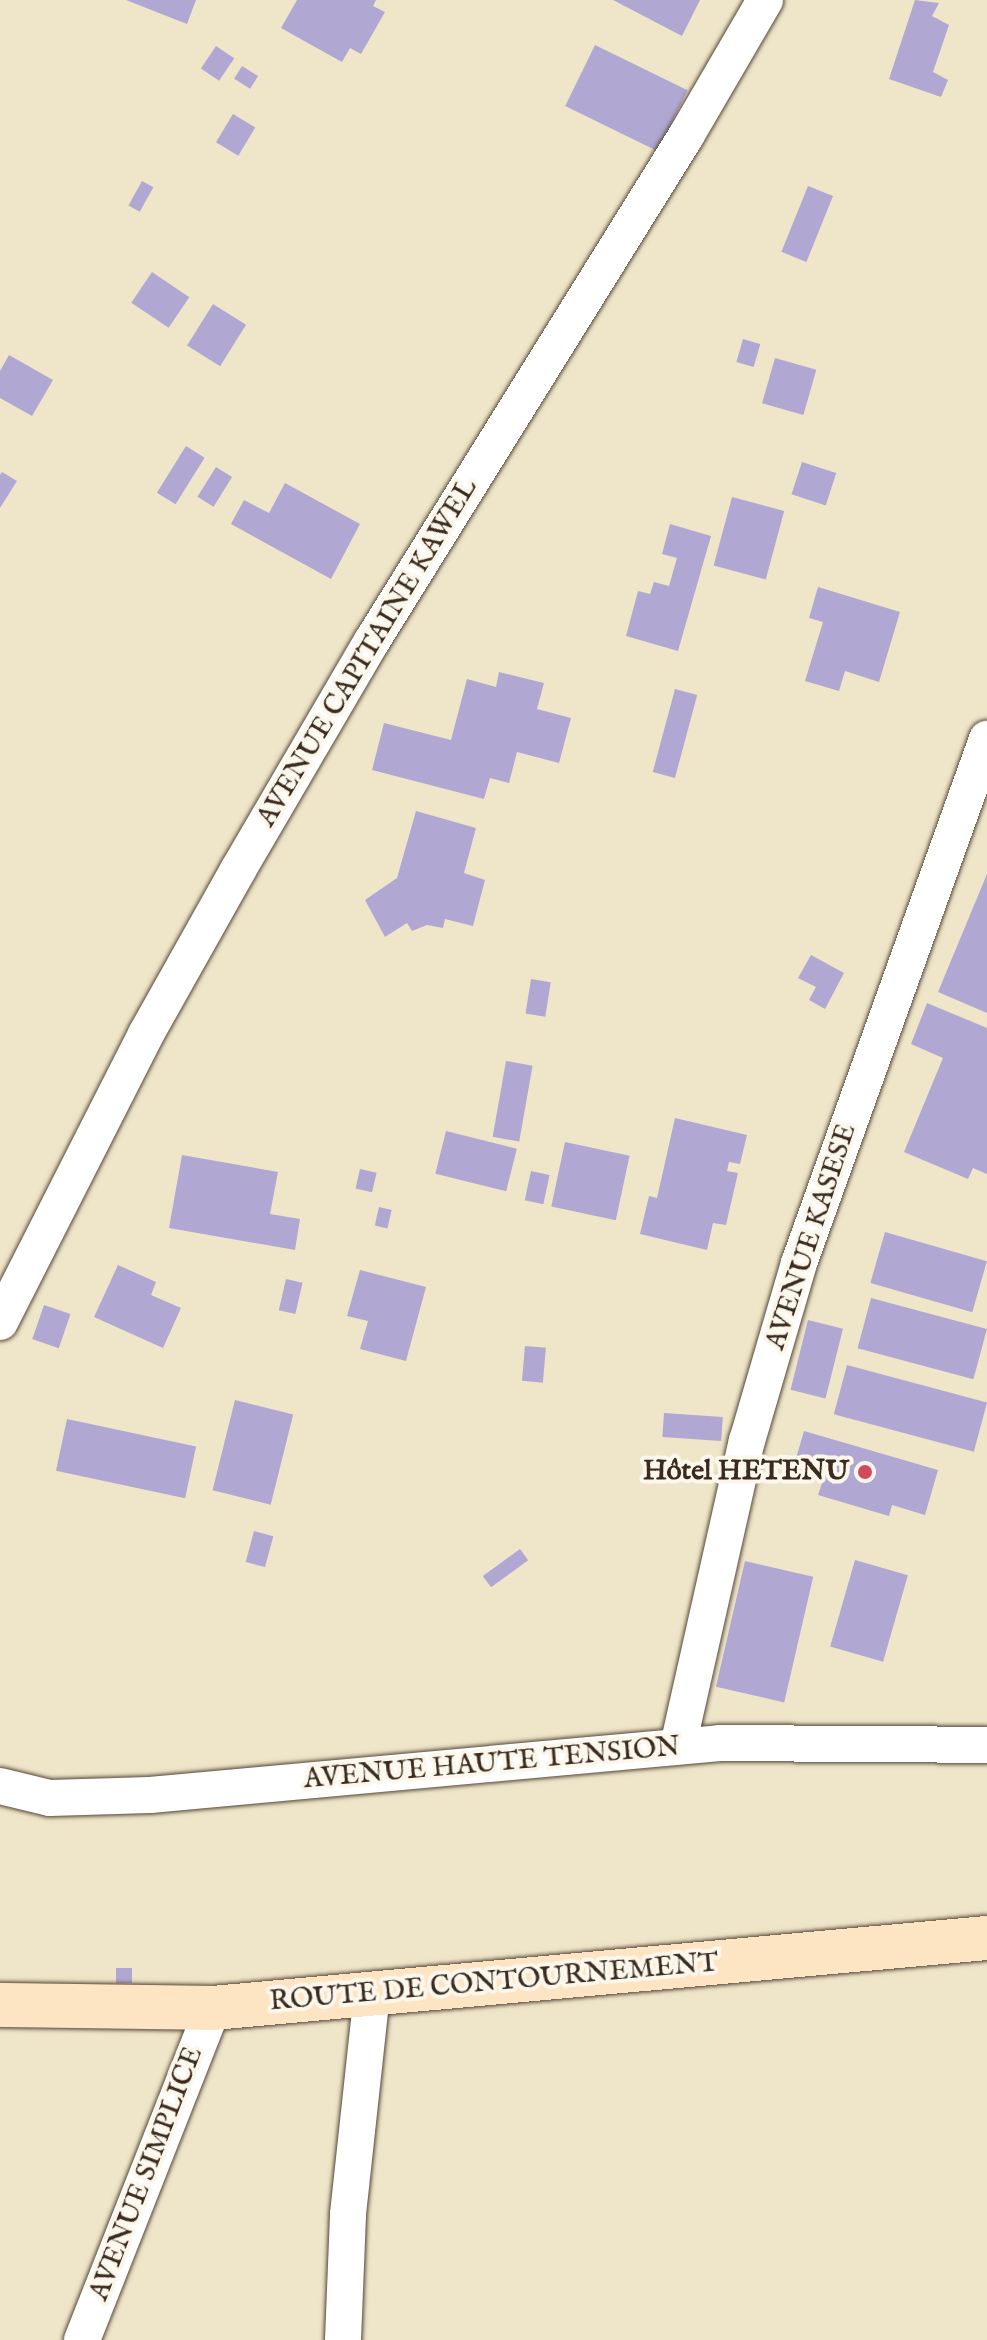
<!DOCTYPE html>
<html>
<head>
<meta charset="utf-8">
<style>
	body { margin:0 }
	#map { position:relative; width:987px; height:2340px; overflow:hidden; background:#efe6c9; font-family:"IM FELL English",serif }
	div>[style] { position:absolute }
	.building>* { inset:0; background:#b0a8d2; transform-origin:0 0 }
	.roads { filter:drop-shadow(0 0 2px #564638) drop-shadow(0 0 2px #564638) }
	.street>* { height:36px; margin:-18px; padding:0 18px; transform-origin:18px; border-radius:18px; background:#fff }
	.secondary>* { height:44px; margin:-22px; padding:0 22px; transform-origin:22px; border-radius:22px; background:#fde5c4 }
	.dots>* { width:22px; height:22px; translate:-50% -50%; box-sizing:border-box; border:4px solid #fbf7ec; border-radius:50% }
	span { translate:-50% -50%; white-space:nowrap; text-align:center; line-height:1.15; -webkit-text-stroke:8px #fbf7ec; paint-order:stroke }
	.street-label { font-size:28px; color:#3b2a1e }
	.poi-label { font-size:28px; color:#3b2a1e; font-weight:700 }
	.right { translate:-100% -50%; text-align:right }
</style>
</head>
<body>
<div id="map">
	<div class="building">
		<div style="clip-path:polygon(126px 0,196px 0,187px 24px)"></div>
		<div style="clip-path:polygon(297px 0,376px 0,373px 6px,385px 12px,361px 54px,350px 48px,342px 62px,281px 28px)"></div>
		<div style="clip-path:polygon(613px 0,700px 0,682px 36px)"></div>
		<div style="clip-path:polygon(915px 0,939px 3px,932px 16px,949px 25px,933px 72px,948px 80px,941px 97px,889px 79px)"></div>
		<div style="left:595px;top:45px;width:103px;height:68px;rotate:26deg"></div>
		<div style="left:216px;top:46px;width:22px;height:27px;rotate:34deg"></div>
		<div style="left:242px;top:66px;width:19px;height:15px;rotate:32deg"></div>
		<div style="left:233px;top:114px;width:26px;height:33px;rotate:31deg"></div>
		<div style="left:142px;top:181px;width:13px;height:28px;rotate:29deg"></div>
		<div style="left:808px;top:186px;width:27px;height:71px;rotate:22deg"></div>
		<div style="left:152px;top:272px;width:45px;height:37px;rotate:34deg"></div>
		<div style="left:213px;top:304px;width:39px;height:49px;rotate:32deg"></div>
		<div style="left:743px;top:339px;width:18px;height:24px;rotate:16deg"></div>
		<div style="clip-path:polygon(9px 355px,53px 380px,32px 416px,0 398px,0 371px)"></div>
		<div style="left:775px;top:358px;width:43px;height:47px;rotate:16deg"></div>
		<div style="left:186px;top:446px;width:22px;height:55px;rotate:32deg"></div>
		<div style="left:802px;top:462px;width:36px;height:34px;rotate:18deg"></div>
		<div style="left:216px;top:467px;width:19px;height:35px;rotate:32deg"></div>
		<div style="clip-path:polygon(2px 472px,17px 481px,0 508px,0 475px)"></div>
		<div style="clip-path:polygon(285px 483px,360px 524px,331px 579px,231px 524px,244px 500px,269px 513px)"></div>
		<div style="left:732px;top:497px;width:54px;height:71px;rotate:15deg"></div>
		<div style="clip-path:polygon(670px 524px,711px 536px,678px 651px,626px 636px,638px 591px,650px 594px,654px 582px,669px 586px,677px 558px,662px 554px)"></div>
		<div style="clip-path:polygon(818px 587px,900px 612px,879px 682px,845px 671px,839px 691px,805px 681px,823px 622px,809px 618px)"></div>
		<div style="clip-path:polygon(499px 672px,544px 683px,537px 709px,571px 718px,559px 763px,517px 752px,509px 783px,490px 778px,484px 799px,372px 770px,384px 723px,451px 740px,467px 679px,496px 687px)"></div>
		<div style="left:675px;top:689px;width:23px;height:86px;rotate:15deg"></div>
		<div style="clip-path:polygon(416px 811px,476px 828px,464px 873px,485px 880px,473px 926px,445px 919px,443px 928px,427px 925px,412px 931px,407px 923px,385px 937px,365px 900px,397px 878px)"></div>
		<div style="clip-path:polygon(987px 874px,987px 1013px,938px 992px)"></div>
		<div style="clip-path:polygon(811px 955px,844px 973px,825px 1009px,809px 1000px,816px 987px,798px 978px)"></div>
		<div style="left:531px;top:979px;width:20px;height:35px;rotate:9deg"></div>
		<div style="clip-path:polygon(927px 1003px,987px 1028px,987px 1174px,973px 1168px,968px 1179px,904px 1152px,943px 1058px,911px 1044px)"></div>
		<div style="left:506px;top:1061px;width:27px;height:77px;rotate:10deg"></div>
		<div style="clip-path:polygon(675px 1118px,747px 1135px,740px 1164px,729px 1162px,727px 1171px,738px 1173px,726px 1225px,713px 1223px,707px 1250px,640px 1234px,649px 1196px,657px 1198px)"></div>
		<div style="left:446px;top:1131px;width:73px;height:44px;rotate:14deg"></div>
		<div style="left:565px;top:1142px;width:66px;height:66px;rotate:12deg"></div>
		<div style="clip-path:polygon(182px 1155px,278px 1172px,270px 1214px,300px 1219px,295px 1250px,169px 1228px)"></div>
		<div style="left:360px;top:1169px;width:17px;height:20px;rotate:13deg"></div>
		<div style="left:531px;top:1171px;width:19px;height:30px;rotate:12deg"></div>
		<div style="left:379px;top:1207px;width:13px;height:19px;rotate:13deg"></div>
		<div style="left:885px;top:1232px;width:106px;height:53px;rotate:16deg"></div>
		<div style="clip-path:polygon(118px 1265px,156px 1282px,151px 1295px,181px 1308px,163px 1348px,94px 1317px)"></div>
		<div style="clip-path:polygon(360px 1270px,426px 1287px,406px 1361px,360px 1349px,368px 1321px,347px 1316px)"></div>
		<div style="left:286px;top:1279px;width:17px;height:32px;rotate:13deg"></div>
		<div style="left:871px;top:1298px;width:120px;height:52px;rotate:15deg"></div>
		<div style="left:44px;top:1305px;width:28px;height:36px;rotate:19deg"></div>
		<div style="left:808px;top:1320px;width:36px;height:72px;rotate:14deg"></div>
		<div style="left:525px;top:1346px;width:21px;height:35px;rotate:5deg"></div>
		<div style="left:847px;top:1365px;width:145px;height:51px;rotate:15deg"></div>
		<div style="left:235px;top:1400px;width:60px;height:93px;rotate:14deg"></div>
		<div style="left:664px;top:1413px;width:59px;height:24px;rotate:4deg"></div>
		<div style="left:67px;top:1419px;width:132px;height:53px;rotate:12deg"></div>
		<div style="clip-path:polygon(804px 1431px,938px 1470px,925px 1515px,892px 1505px,889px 1516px,818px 1495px,822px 1483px,791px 1475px)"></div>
		<div style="left:254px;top:1531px;width:20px;height:32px;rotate:15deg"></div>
		<div style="left:520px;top:1549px;width:14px;height:46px;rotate:54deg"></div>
		<div style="left:855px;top:1560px;width:55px;height:90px;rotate:16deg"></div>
		<div style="left:745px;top:1561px;width:70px;height:129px;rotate:13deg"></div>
		<div style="left:116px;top:1968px;width:16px;height:15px"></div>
	</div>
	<div class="roads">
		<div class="street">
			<div style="left:0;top:1322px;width:323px;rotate:-63.1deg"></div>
			<div style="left:146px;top:1034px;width:188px;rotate:-60.7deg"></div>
			<div style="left:238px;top:870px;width:265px;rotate:-59.7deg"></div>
			<div style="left:372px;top:641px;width:595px;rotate:-58.13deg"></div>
			<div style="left:686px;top:136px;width:157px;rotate:-59.8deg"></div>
			<div style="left:678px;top:1746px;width:313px;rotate:-77.3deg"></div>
			<div style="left:747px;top:1441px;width:185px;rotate:-73.7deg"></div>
			<div style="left:799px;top:1263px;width:557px;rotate:-70.26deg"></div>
			<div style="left:0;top:1786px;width:51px;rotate:13.5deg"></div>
			<div style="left:50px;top:1798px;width:100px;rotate:-1.7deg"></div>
			<div style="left:150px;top:1795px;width:572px;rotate:-5.21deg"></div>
			<div style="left:720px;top:1743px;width:267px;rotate:0.4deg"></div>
			<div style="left:82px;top:2340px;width:357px;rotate:-68.5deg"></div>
			<div style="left:343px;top:2340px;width:126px;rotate:-87.7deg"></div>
			<div style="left:348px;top:2214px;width:223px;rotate:-83.8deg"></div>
		</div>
		<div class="secondary">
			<div style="left:0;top:2005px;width:213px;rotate:0.8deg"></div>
			<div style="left:213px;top:2008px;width:777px;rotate:-5.17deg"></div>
		</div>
	</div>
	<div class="dots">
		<div style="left:865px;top:1472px;background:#d1495b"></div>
	</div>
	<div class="street-label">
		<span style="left:368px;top:653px;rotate:-59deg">AVENUE CAPITAINE KAWEL</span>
		<span style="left:812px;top:1237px;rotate:-72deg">AVENUE KASESE</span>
		<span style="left:492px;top:1764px;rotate:-5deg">AVENUE HAUTE TENSION</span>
		<span style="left:494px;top:1983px;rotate:-5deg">ROUTE DE CONTOURNEMENT</span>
		<span style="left:147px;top:2174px;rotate:-69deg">AVENUE SIMPLICE</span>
	</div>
	<div class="poi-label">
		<span class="right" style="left:849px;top:1472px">Hôtel HETENU</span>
	</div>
</div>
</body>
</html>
